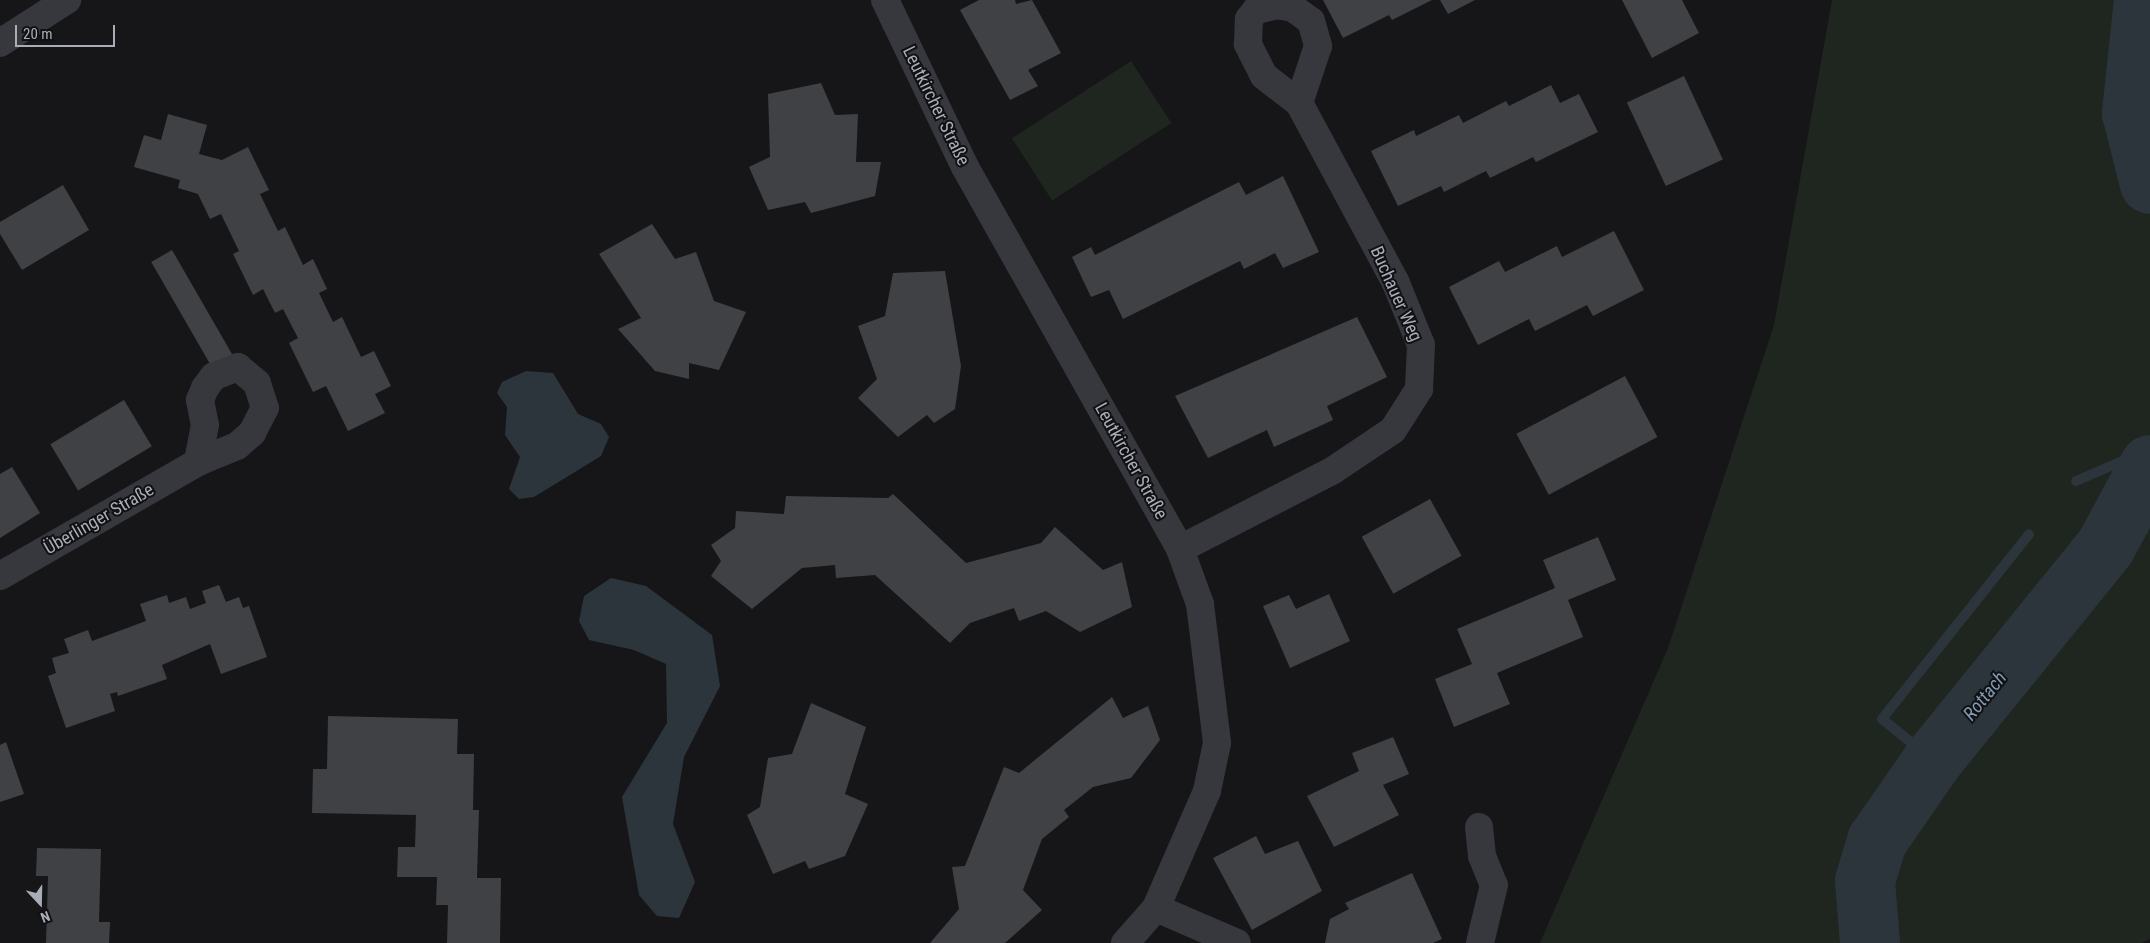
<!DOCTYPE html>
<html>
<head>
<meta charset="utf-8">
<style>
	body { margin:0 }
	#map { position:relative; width:2150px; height:943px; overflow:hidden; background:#161618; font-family:"Roboto Condensed",sans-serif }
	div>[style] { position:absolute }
	.green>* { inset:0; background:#1e261f; transform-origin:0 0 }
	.water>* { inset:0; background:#2c353c }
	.stream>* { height:10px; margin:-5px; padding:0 5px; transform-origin:5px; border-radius:5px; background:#2c353c }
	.river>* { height:60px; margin:-30px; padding:0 30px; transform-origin:30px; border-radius:30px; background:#2c353c }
	.building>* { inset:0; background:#404145; transform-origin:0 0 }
	.minor>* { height:28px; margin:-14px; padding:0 14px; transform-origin:14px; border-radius:14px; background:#37383d }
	span { translate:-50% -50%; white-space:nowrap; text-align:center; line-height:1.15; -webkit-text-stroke:4px #111113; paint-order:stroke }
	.street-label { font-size:18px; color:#a8adb8 }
	.water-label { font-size:19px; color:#7f9bb3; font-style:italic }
	.north { position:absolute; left:15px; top:878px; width:50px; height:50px; -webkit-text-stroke:4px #111113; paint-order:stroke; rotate:159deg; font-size:14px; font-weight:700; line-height:20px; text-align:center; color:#a8adb8 }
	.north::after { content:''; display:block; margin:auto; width:18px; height:22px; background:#a8adb8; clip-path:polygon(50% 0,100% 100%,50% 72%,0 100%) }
	.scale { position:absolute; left:15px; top:25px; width:100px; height:22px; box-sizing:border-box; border:2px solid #a8adb8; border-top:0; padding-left:6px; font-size:15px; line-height:18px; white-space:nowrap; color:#a8adb8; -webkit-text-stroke:4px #111113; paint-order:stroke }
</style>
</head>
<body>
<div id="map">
	<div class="green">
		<div style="clip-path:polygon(1832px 0,2150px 0,2150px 939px,2142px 943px,1540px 943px,1668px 648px,1774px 325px)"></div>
		<div style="left:1131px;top:61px;width:74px;height:142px;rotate:57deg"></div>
	</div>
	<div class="water">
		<div style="clip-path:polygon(526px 371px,553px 373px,578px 414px,601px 424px,609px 437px,601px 456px,534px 497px,519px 499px,509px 489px,520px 457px,505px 435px,507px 407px,497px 393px,502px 382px)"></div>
		<div style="clip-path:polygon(611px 578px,646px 586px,712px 635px,720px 686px,684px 757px,673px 824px,695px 882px,679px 918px,657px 916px,639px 895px,622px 797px,667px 723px,666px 664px,634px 650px,589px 640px,579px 621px,584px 596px)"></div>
	</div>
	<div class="stream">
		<div style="left:2076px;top:481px;width:81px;rotate:-23.4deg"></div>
		<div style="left:1933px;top:760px;width:65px;rotate:-141.2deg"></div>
		<div style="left:1882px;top:719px;width:236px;rotate:-51.5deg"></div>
	</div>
	<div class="river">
		<div style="left:2144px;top:0;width:114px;rotate:96.1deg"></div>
		<div style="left:2132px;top:113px;width:73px;rotate:75.8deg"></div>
		<div style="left:1870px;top:943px;width:62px;rotate:-94.6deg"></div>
		<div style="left:1865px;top:881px;width:42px;rotate:-73.3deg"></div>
		<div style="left:1877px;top:841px;width:98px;rotate:-55.3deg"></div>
		<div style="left:1933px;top:760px;width:275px;rotate:-51deg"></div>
		<div style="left:2106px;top:546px;width:92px;rotate:-61.5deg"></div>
	</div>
	<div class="building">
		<div style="clip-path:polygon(979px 0,1015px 0,1016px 4px,1032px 0,1061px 53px,1028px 70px,1038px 86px,1010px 100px,960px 10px)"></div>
		<div style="clip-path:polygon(1323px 0,1432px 0,1392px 20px,1389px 15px,1343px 38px)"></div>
		<div style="clip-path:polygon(1440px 0,1475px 0,1448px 14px)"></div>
		<div style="clip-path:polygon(1622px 0,1682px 0,1699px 33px,1652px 58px)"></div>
		<div style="left:1684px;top:76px;width:92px;height:63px;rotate:65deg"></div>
		<div style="clip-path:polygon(821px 83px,835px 115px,858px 114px,856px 162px,881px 162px,875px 196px,811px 213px,805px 202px,768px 210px,749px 167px,770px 157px,768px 94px)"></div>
		<div style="clip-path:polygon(1551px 85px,1560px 103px,1579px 94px,1598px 132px,1536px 162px,1533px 157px,1490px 178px,1486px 171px,1444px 192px,1441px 186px,1398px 206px,1371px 151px,1414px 130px,1416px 136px,1459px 115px,1463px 123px,1506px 101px,1509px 106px)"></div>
		<div style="clip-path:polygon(168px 114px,207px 125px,199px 154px,222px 160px,248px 147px,269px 190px,260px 194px,278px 231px,285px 227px,303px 265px,313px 259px,327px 289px,319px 293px,333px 322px,342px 317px,361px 357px,374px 351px,391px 386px,375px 394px,385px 413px,348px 431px,326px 386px,313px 392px,289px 343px,298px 338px,283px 309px,275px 313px,263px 289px,253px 295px,233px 254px,239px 251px,221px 214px,210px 219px,198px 194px,178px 188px,180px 180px,134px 167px,144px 135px,161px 140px)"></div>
		<div style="clip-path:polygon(1283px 176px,1319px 252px,1283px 268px,1275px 253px,1244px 269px,1240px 261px,1123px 319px,1109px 290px,1091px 297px,1072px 257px,1091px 247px,1095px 255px,1239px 182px,1246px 195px)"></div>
		<div style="clip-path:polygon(63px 185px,89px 230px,22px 270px,0 234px,0 222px)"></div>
		<div style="clip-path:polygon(652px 224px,675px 259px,696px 252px,714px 301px,746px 312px,719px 370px,689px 363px,689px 379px,655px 371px,618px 329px,641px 318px,599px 254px)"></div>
		<div style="clip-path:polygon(1614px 231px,1644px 290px,1593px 316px,1587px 305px,1535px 331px,1529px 319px,1478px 345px,1449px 287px,1499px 261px,1505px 272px,1557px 246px,1562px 257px)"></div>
		<div style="left:172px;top:250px;width:122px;height:24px;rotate:60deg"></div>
		<div style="clip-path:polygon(945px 271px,961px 366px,955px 409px,934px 423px,927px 415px,898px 437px,858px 398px,877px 379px,858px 326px,885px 316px,893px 273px)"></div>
		<div style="clip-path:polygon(1357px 317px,1387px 377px,1327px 406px,1333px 420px,1274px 447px,1267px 430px,1208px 458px,1175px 396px)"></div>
		<div style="left:1625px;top:376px;width:69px;height:123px;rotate:62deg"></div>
		<div style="left:124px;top:400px;width:54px;height:86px;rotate:59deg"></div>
		<div style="clip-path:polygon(12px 467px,40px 513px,0 538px,0 474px)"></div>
		<div style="clip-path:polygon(893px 494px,966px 563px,1041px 543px,1055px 527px,1103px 570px,1122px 562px,1132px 607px,1080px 632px,1046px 611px,1019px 621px,1014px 608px,970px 623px,950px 643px,875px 575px,836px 578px,835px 565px,802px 568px,752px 609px,711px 576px,721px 561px,711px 545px,735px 528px,736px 511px,784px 514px,786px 496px,888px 498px)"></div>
		<div style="left:1430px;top:499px;width:65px;height:78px;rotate:61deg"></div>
		<div style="clip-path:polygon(1598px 537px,1616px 580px,1568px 600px,1583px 637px,1497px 673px,1510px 704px,1454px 727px,1435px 679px,1472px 664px,1457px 629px,1555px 588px,1543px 560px)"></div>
		<div style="clip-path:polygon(219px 585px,226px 602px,239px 597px,243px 608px,249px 606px,267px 657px,221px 674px,210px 644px,162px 665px,167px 679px,118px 696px,117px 692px,110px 694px,115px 711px,66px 728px,48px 676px,56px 673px,52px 658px,69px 653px,64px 639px,88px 630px,92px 641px,146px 621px,140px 604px,167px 595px,169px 603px,186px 597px,190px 609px,206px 603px,202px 591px)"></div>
		<div style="clip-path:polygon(1329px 594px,1350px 641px,1290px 668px,1263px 606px,1289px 595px,1296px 609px)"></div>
		<div style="clip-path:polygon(1112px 697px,1123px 718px,1148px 706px,1160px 740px,1131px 778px,1093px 787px,1064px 810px,1069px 817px,1042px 839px,1023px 890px,1042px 910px,1005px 943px,930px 943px,959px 909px,952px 867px,965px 866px,1004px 767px,1019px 773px)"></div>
		<div style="clip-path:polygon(811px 703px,866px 727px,845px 794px,868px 804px,845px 856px,809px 869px,805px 861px,773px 874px,747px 815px,760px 807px,768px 758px,792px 754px)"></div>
		<div style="clip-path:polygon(328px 716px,458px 719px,457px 754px,474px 754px,473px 810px,479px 810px,477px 878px,501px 878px,500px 943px,447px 943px,448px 905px,436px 905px,437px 877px,397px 877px,398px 847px,415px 847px,416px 815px,312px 813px,313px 769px,327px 769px)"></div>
		<div style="clip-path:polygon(1393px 737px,1409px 774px,1383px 785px,1399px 815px,1334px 847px,1307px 796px,1359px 771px,1352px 753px)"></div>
		<div style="clip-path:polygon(6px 742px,24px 794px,0 802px,0 745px)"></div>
		<div style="clip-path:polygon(1256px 836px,1265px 854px,1298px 841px,1322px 891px,1252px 930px,1213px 858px)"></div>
		<div style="clip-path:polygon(37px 848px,101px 849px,99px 922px,110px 922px,109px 943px,46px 943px,48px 876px,36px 876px)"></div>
		<div style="clip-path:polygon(1412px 873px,1442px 939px,1433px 943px,1325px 943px,1330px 919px,1349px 909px,1345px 903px)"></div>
	</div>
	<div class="minor">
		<div style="left:885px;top:0;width:185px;rotate:64.4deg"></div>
		<div style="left:965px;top:167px;width:438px;rotate:60.6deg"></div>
		<div style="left:1180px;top:549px;width:59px;rotate:70deg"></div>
		<div style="left:1200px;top:604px;width:140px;rotate:83deg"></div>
		<div style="left:1217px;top:743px;width:49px;rotate:101.8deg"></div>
		<div style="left:1207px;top:791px;width:128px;rotate:113.6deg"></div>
		<div style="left:1156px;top:908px;width:47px;rotate:131.5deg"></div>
		<div style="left:0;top:43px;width:80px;rotate:-32.7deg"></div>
		<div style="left:1180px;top:549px;width:171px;rotate:-27.2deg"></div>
		<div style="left:1332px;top:471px;width:73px;rotate:-33.9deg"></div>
		<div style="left:1393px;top:430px;width:49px;rotate:-57.6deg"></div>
		<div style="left:1419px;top:389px;width:44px;rotate:-87.4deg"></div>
		<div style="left:1421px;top:345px;width:67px;rotate:-112deg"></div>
		<div style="left:1396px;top:283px;width:204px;rotate:-118.3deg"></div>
		<div style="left:1299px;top:103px;width:44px;rotate:-142.4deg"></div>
		<div style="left:1264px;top:76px;width:36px;rotate:-117deg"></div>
		<div style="left:1248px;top:44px;width:25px;rotate:-88deg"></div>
		<div style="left:1249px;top:19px;width:11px;rotate:-52deg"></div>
		<div style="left:1256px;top:10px;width:22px;rotate:-13deg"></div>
		<div style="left:1277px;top:5px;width:16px;rotate:11deg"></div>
		<div style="left:1293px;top:8px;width:22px;rotate:36deg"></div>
		<div style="left:1311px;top:21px;width:26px;rotate:74deg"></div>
		<div style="left:1318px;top:46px;width:60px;rotate:108.4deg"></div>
		<div style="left:0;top:576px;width:228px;rotate:-29.9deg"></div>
		<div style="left:198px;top:462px;width:42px;rotate:-22.3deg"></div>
		<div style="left:237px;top:446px;width:20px;rotate:-41deg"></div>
		<div style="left:252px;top:433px;width:28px;rotate:-63deg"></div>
		<div style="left:265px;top:408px;width:26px;rotate:-108deg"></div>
		<div style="left:257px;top:383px;width:25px;rotate:-140deg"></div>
		<div style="left:238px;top:367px;width:26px;rotate:159deg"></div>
		<div style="left:214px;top:376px;width:15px;rotate:127deg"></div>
		<div style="left:205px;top:388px;width:13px;rotate:113deg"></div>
		<div style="left:200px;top:400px;width:25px;rotate:79deg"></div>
		<div style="left:205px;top:425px;width:38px;rotate:101deg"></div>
		<div style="left:1479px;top:827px;width:29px;rotate:84deg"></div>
		<div style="left:1482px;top:856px;width:31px;rotate:68deg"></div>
		<div style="left:1494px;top:885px;width:60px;rotate:103.6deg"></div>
		<div style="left:1156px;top:908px;width:88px;rotate:23.4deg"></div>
	</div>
	<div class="street-label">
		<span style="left:936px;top:106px;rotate:64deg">Leutkircher Straße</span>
		<span style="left:1396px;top:294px;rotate:66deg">Buchauer Weg</span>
		<span style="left:1131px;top:461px;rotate:61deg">Leutkircher Straße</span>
		<span style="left:99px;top:519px;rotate:-30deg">Überlinger Straße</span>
	</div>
	<div class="water-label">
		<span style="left:1985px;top:696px;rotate:-51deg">Rottach</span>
	</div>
	<div class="north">N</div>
	<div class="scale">20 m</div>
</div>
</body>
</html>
